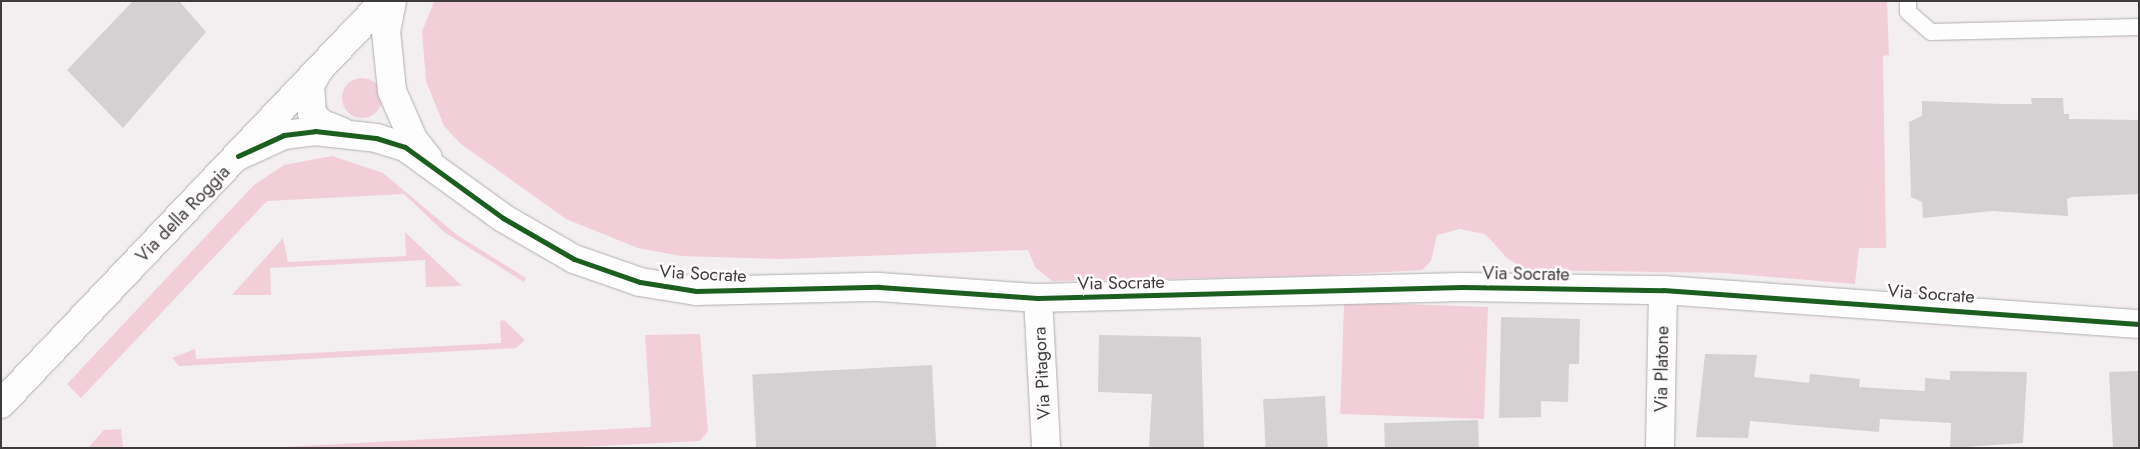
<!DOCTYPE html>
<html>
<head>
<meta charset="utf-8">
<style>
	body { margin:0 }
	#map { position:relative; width:2140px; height:449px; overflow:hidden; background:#f3eff0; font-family:Jost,sans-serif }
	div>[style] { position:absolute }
	.green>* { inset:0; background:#f2ced9; transform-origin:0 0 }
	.round { border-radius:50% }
	.building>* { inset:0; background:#d3d1d1; transform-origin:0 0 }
	.roads { filter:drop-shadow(0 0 1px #b1aeaf) drop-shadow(0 0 1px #b1aeaf) }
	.service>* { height:16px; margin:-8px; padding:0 8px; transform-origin:8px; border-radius:8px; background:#fdfdfd }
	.minor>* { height:28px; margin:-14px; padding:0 14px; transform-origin:14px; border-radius:14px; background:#fdfdfd }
	.tertiary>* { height:28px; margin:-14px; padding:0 14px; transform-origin:14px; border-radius:14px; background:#fdfdfd }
	.cycleway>* { height:5px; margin:-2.5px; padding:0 2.5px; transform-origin:2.5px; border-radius:2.5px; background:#1b5e20 }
	span { translate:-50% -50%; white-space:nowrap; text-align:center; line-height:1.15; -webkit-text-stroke:5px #fffcfd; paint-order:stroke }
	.street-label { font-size:18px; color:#3d3b3c }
	.frame { position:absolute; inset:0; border:2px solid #3d3b3c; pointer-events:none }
</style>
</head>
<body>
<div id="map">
	<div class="green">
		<div style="clip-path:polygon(434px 1px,1887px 1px,1889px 55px,1883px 56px,1886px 248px,1859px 248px,1855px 284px,1725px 273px,1527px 270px,1508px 259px,1485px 234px,1460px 229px,1437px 235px,1431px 261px,1422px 270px,1312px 276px,1052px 281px,1035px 267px,1028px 250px,782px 259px,681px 256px,638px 248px,566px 219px,461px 144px,444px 126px,426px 81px,422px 32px)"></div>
		<div class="round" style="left:342px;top:78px;width:40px;height:40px"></div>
		<div style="clip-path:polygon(332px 156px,383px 173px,457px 235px,526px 278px,524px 282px,444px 232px,404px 194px,267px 201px,81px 398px,67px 384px,254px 185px,284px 165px)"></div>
		<div style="clip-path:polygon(405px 232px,462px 286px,426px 287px,425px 260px,270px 268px,271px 295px,232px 295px,283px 238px,288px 262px,406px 256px)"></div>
		<div style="left:1488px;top:307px;width:112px;height:144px;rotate:92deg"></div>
		<div style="clip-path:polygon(504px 320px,525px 340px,516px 348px,179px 366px,172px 358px,195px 349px,196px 359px,501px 343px,500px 321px)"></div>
		<div style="clip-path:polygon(700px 334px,708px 431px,700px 441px,559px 448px,266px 448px,651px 427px,645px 335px)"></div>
		<div style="clip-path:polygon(121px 429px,123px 448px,88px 448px,104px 430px)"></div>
	</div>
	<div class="building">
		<div style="clip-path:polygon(133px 1px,179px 1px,206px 32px,123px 128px,67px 70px)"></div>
		<div style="clip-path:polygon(2031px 98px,2063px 98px,2064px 114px,2069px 114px,2069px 119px,2139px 120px,2139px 194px,2072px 197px,2067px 199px,2068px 216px,1992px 211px,1923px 218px,1922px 202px,1911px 197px,1909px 122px,1922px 116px,1922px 101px,2000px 104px,2032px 104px)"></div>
		<div style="clip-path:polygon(1501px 317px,1580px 319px,1579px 364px,1569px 364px,1568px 402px,1541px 401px,1541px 417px,1499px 418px)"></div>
		<div style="clip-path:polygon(1099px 335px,1201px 337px,1204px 448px,1149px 448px,1152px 394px,1098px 392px)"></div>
		<div style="clip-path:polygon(1705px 354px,1757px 355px,1754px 377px,1809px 383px,1810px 374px,1860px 379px,1859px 387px,1925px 391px,1925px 378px,1950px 380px,1950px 371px,2027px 372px,2023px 443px,1950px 448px,1951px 423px,1880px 419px,1879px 432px,1750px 421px,1748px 438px,1696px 437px)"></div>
		<div style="left:932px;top:365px;width:83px;height:180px;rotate:87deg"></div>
		<div style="clip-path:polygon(2139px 371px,2139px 448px,2113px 448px,2109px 372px)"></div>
		<div style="left:1325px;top:396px;width:52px;height:62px;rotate:87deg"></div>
		<div style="left:1478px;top:420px;width:28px;height:94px;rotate:88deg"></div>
	</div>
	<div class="roads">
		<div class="service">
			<div style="left:1908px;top:1px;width:11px;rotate:90deg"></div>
			<div style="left:1908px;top:12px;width:30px;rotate:41deg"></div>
			<div style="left:1931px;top:32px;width:208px;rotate:-1.4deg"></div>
		</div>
		<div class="minor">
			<div style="left:392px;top:1px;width:31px;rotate:101deg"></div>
			<div style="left:386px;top:31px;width:60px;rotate:84.3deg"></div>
			<div style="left:392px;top:91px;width:52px;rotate:66.4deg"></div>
			<div style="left:413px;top:139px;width:24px;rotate:52deg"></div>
			<div style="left:317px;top:73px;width:14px;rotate:120deg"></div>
			<div style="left:310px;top:85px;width:28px;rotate:86deg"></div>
			<div style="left:312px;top:113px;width:13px;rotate:51deg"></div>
			<div style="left:320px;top:123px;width:24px;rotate:22deg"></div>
			<div style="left:238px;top:156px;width:51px;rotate:-24.5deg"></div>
			<div style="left:284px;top:135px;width:31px;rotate:-7deg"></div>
			<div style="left:315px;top:131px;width:61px;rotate:6.5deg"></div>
			<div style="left:376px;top:138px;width:30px;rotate:17deg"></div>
			<div style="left:405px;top:147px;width:121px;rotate:35.9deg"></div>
			<div style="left:503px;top:218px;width:82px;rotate:30deg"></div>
			<div style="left:574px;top:259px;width:70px;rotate:19.2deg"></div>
			<div style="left:640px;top:282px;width:57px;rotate:9.1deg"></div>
			<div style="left:696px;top:291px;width:183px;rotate:-1.3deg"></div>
			<div style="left:879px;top:287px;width:159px;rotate:4deg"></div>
			<div style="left:1038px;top:298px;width:424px;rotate:-1.5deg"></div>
			<div style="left:1462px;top:287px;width:201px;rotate:0.9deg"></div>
			<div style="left:1663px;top:290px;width:477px;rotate:4.1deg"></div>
			<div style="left:1038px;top:298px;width:150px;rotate:86.9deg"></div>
			<div style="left:1660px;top:448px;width:158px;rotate:-88.9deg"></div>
		</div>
		<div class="tertiary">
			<div style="left:1px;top:404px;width:556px;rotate:-46.46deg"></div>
		</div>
	</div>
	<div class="cycleway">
		<div style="left:238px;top:156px;width:51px;rotate:-24.5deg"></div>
		<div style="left:284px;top:135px;width:31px;rotate:-7deg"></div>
		<div style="left:315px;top:131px;width:61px;rotate:6.5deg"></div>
		<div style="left:376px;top:138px;width:30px;rotate:17deg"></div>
		<div style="left:405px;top:147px;width:121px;rotate:35.9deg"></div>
		<div style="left:503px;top:218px;width:82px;rotate:30deg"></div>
		<div style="left:574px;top:259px;width:70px;rotate:19.2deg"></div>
		<div style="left:640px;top:282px;width:57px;rotate:9.1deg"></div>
		<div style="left:696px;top:291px;width:183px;rotate:-1.3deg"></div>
		<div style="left:879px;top:287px;width:159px;rotate:4deg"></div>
		<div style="left:1038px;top:298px;width:424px;rotate:-1.5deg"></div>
		<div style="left:1462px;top:287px;width:201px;rotate:0.9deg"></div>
		<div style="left:1663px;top:290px;width:477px;rotate:4.1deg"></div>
	</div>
	<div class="street-label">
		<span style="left:183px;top:214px;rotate:-46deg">Via della Roggia</span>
		<span style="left:703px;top:274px;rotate:3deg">Via Socrate</span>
		<span style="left:1526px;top:274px;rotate:1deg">Via Socrate</span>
		<span style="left:1121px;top:283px;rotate:-1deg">Via Socrate</span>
		<span style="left:1931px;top:294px;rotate:4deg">Via Socrate</span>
		<span style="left:1662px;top:369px;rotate:-89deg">Via Platone</span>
		<span style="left:1042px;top:373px;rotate:-93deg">Via Pitagora</span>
	</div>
	<div class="frame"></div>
</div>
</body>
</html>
